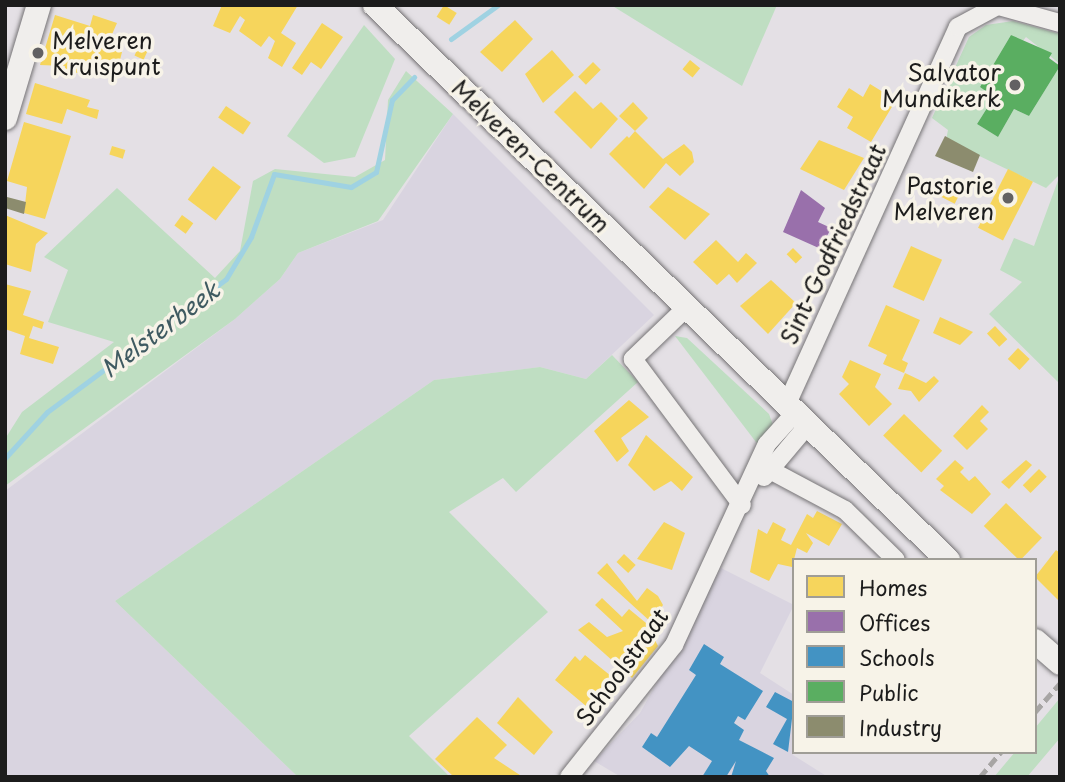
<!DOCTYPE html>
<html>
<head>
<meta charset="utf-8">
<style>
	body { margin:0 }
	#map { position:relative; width:1065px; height:782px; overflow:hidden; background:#e4e0e5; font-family:"Playpen Sans",sans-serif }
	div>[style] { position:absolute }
	.built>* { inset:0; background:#d9d4e0 }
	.green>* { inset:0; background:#bfdec2 }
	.homes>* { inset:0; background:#f6d55c; transform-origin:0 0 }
	.offices>* { inset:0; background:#9970ab }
	.schools>* { inset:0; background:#4393c3 }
	.public>* { inset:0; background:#5aae61 }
	.industry>* { inset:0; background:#8c8c6e }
	.stream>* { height:5px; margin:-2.5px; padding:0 2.5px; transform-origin:2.5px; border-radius:2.5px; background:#9fd2e2 }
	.roads { filter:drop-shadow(0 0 2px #767476) drop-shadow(0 0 2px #767476) }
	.minor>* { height:18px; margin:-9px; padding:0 9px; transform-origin:9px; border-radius:9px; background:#f0eeec }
	.secondary>* { height:24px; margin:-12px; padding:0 12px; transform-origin:12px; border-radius:12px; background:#f0eeec }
	.rail>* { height:5px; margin-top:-2.5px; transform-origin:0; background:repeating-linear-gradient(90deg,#a7a5a4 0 10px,transparent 0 15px) }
	.dots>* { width:19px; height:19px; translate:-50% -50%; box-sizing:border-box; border:4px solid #f7f3e8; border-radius:50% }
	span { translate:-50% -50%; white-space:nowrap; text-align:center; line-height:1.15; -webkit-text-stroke:7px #f7f3e8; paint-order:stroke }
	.poi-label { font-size:23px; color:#1c1c1c }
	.left { translate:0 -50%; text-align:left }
	.right { translate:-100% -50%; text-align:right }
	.street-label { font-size:23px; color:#1c1c1c }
	.water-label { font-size:24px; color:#3f5a61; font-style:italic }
	.frame { position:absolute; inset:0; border:7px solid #1c1c1c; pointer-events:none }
	.legend { position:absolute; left:792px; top:558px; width:245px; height:196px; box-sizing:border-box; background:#f7f3e8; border:2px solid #9f9d96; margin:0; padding:9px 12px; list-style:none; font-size:21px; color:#1c1c1c }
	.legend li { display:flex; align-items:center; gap:14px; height:35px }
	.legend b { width:35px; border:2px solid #9f9d96 }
</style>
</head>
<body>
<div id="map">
	<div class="built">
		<div style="clip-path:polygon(453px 114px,654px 315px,586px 379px,540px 367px,434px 380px,115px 601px,298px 777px,5px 777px,5px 491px,235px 319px,280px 279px,298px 253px,383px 220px)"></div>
		<div style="clip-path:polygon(721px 568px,794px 605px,760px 673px,794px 695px,793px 755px,828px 777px,621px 777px,594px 761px,640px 713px)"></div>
	</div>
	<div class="green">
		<div style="clip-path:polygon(611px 5px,777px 5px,742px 86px)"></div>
		<div style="clip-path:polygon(1013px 21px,1060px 34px,1060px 64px,1026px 37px,1022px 42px,1011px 35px,980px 87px,994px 97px,977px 124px,998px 137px,1014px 109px,1029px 116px,1060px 66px,1060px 174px,1046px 188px,946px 140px,948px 130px,932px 118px,969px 37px,986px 25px)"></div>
		<div style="clip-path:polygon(364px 25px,395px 59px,355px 157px,324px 163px,287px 136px)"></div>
		<div style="clip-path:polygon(406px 71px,453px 114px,378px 221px,298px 253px,280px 279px,235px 319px,5px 486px,5px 439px,22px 412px,114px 342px,48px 322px,68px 270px,44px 257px,117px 188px,215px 278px,240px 251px,253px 181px,275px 169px,355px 177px,385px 160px,388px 100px)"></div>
		<div style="clip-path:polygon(1060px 175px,1060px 384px,989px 314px,1022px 282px,1000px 270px,1014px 238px,1034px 246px)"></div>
		<div style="clip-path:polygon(675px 336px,687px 338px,769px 414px,773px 425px,759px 446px)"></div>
		<div style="clip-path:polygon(612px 355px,638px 382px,516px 492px,503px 478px,449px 512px,548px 612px,409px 736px,450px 777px,298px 777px,115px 601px,434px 380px,540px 367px,586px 379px)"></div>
		<div style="clip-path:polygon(1060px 698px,1060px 738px,1027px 777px,994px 777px,1015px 752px,1035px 752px,1035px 728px)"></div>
	</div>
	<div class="homes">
		<div style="clip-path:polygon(222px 5px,298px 5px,281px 33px,296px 43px,282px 67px,268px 58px,275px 41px,269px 36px,261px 47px,239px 31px,245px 20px,240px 16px,230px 33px,213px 26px)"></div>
		<div style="left:444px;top:5px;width:15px;height:14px;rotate:32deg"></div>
		<div style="clip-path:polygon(55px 15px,90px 26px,93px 15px,117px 23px,106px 48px,122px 52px,117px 72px,65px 73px,65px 66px,40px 65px)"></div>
		<div style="clip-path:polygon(515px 20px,533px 39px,502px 72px,480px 52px)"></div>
		<div style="clip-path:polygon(322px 23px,343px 37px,321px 69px,311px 62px,302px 75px,292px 68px)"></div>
		<div style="left:141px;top:41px;width:10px;height:16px;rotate:24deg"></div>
		<div style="clip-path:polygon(552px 50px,574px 75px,543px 103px,525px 74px)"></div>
		<div style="left:690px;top:60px;width:13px;height:12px;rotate:39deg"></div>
		<div style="left:593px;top:62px;width:11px;height:21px;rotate:45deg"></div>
		<div style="clip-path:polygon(35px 83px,90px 100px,87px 107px,99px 110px,97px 119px,67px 109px,62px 124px,26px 114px)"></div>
		<div style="clip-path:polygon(870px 84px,896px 100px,871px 142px,847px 128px,853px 117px,837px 107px,849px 88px,863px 97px)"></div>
		<div style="clip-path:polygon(575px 91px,593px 109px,601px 102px,618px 119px,591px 149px,554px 112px)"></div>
		<div style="clip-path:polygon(633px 102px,648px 118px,635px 131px,663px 159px,684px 144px,692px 152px,694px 162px,680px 176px,666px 163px,644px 189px,609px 154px,627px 136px,629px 138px,635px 131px,619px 116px)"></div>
		<div style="left:226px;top:106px;width:30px;height:14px;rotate:34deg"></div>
		<div style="clip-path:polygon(24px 122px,71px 136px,45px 219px,24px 213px,27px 187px,7px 181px)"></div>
		<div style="clip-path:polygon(819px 140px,864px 158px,844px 190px,800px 169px)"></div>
		<div style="left:112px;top:146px;width:14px;height:9px;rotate:17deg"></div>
		<div style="left:213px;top:166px;width:35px;height:42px;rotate:37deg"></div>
		<div style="left:1008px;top:169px;width:28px;height:66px;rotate:27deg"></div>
		<div style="left:945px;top:183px;width:18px;height:14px;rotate:27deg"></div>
		<div style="clip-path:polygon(668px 187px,710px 214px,685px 240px,649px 207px)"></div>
		<div style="clip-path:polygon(5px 215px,48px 233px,36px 244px,31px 272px,5px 264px)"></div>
		<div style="left:182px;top:215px;width:14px;height:13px;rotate:36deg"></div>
		<div style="clip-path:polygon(716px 240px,738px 262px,746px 253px,757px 263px,737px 283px,729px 274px,717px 285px,693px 262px)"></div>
		<div style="left:911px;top:246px;width:34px;height:45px;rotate:24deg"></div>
		<div style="left:793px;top:248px;width:13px;height:9px;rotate:45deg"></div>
		<div style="clip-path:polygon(771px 280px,796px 303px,768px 334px,740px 306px)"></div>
		<div style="clip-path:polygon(5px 284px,31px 291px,23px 315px,44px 322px,42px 329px,33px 326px,29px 338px,59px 347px,53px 364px,20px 354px,25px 336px,5px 329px)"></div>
		<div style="clip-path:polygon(886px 305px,920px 320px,902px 360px,908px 363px,904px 373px,883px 364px,887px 355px,868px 346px)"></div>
		<div style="clip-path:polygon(940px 317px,973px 332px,960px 345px,933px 333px)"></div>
		<div style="left:995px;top:326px;width:18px;height:11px;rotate:47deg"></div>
		<div style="left:1018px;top:348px;width:16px;height:15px;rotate:43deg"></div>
		<div style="clip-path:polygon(850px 360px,881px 374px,875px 387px,892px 404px,869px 426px,839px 394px,849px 384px,842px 377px)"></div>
		<div style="clip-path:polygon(905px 373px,926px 383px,934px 376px,939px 381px,919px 402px,911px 391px,898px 389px)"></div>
		<div style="clip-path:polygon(629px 400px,649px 417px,621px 438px,629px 451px,617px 462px,594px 431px)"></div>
		<div style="clip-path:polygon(982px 405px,989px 412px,980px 421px,988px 429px,967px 450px,953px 436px)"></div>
		<div style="left:904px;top:414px;width:53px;height:30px;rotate:44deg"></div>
		<div style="clip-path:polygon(646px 435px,693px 477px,682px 491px,671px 481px,654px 491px,628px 465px)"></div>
		<div style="clip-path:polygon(955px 460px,964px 468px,960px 472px,969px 481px,975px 476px,991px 494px,972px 514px,940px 490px,944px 486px,936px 479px)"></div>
		<div style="clip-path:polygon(1026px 460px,1032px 465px,1009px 489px,1001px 482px)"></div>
		<div style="left:1039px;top:469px;width:11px;height:23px;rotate:45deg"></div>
		<div style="left:1006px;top:503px;width:50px;height:32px;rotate:44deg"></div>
		<div style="clip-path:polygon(817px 511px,842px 524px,829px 546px,806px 533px,813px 543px,807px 553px,797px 548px,792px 567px,778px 564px,769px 581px,750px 572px,758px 529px,767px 534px,773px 522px,786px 529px,781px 540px,791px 545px,807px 514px,813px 518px)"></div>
		<div style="clip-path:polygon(664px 522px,685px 533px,672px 570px,637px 559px)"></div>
		<div style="clip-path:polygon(1056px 550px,1060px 553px,1060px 602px,1035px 577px)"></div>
		<div style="left:624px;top:554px;width:16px;height:11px;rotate:43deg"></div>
		<div style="clip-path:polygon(607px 563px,637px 601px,647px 588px,658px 596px,663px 605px,652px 623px,597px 573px)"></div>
		<div style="clip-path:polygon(602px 598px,622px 617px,629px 609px,646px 623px,658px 646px,632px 678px,578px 630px,589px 622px,607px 637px,623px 631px,595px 605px)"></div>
		<div style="clip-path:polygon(585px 655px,611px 676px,586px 706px,555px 680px,575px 656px,580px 661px)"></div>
		<div style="clip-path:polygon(518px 697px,553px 732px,534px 755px,497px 723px)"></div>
		<div style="clip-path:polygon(477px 717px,507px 745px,494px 758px,523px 777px,454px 777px,435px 759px)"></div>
	</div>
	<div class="offices">
		<div style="clip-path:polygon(801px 190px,825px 208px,818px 222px,831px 228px,821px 249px,783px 232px)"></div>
	</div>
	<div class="schools">
		<div style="clip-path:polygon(704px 644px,724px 657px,720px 664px,763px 691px,745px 720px,738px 716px,734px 723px,744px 730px,739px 740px,774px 758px,766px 771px,770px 777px,731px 777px,736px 761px,726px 777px,702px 777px,712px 761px,689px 746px,670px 767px,642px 747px,651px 733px,657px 737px,696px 675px,689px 670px)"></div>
		<div style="clip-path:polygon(775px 692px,794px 702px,788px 752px,773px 744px,787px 719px,766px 707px)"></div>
	</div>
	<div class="public">
		<div style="clip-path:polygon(1011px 35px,1052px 53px,1049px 58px,1060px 66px,1029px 116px,1014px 109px,998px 137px,977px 124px,994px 97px,980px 87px)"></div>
	</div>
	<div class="industry">
		<div style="clip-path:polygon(945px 136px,980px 155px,973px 172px,935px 156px)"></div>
		<div style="clip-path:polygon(7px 197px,26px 202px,24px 214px,5px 208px)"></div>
	</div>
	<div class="stream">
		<div style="left:451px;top:39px;width:58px;rotate:-35.9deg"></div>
		<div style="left:5px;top:458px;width:62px;rotate:-47.6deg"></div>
		<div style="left:47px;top:412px;width:223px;rotate:-36.6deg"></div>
		<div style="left:226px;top:279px;width:49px;rotate:-59.2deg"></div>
		<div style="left:251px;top:237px;width:67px;rotate:-69.9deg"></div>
		<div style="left:274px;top:174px;width:78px;rotate:9.6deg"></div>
		<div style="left:351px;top:187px;width:29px;rotate:-31deg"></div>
		<div style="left:376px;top:172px;width:74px;rotate:-77.5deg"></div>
		<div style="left:392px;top:100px;width:32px;rotate:-46deg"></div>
	</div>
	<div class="roads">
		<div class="minor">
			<div style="left:995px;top:5px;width:67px;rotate:15.5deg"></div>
			<div style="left:686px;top:308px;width:74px;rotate:136.1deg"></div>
			<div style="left:633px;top:359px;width:182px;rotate:53.3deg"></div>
			<div style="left:786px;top:406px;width:416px;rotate:-65.6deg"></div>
			<div style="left:958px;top:27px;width:47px;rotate:-28.2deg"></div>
			<div style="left:770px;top:470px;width:85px;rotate:28.1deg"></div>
			<div style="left:845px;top:510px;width:71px;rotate:44.4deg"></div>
			<div style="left:764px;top:477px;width:67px;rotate:-49.9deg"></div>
			<div style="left:569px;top:777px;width:169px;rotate:-51.5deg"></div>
			<div style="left:674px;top:645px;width:221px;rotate:-65.2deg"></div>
			<div style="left:767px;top:444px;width:40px;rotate:-48deg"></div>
		</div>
		<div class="secondary">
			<div style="left:375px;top:5px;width:798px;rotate:44.09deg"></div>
			<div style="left:5px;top:118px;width:118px;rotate:-73.3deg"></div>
			<div style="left:1035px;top:641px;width:33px;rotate:41deg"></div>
		</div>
	</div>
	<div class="rail">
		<div style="left:1035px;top:712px;width:38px;rotate:-49deg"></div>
		<div style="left:980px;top:777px;width:33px;rotate:-50deg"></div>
	</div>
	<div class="dots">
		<div style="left:38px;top:53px;background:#626162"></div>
		<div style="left:1015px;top:85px;background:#626162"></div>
		<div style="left:1008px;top:198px;background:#626162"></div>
	</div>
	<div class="poi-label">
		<span class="left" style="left:52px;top:53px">Melveren<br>Kruispunt</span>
		<span class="right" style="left:1001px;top:85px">Salvator<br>Mundikerk</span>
		<span class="right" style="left:994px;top:198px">Pastorie<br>Melveren</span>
	</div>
	<div class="street-label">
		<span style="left:531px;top:156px;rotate:44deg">Melveren-Centrum</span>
		<span style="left:833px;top:244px;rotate:-65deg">Sint-Godfriedstraat</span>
		<span style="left:622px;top:667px;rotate:-54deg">Schoolstraat</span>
	</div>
	<div class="water-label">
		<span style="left:160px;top:329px;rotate:-37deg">Melsterbeek</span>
	</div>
	<div class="frame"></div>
	<ul class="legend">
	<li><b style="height:19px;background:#f6d55c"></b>Homes</li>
	<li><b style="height:19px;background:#9970ab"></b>Offices</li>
	<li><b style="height:19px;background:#4393c3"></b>Schools</li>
	<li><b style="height:19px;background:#5aae61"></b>Public</li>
	<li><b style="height:19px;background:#8c8c6e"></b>Industry</li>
	</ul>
</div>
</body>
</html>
